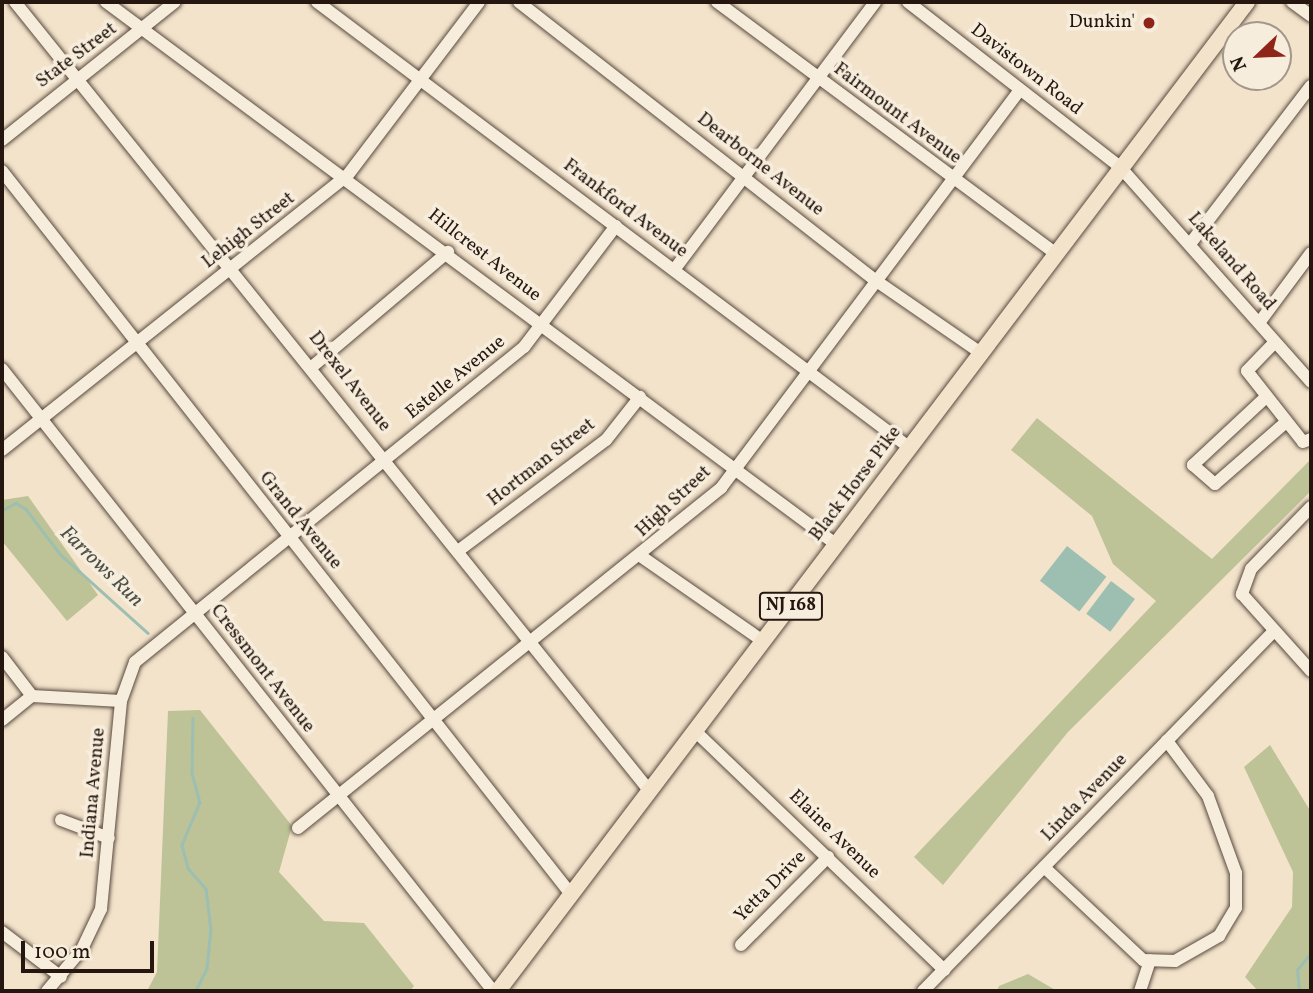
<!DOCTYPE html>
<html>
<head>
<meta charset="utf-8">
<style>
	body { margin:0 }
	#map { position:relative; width:1313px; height:993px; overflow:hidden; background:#f3e3cb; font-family:Vollkorn,serif }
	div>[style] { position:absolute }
	.green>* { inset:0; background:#bdc396 }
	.water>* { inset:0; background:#9cbfb2; transform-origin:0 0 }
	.stream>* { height:2.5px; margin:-1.25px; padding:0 1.25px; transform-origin:1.25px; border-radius:1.25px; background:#9cbfb2 }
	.roads { filter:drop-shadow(0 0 2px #584a3e) drop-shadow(0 0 2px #584a3e) }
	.minor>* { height:12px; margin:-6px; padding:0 6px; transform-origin:6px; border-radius:6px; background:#f7eddd }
	.major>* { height:16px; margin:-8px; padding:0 8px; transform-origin:8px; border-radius:8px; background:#f3e3cb }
	.dots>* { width:19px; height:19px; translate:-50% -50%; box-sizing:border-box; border:4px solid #f7eddd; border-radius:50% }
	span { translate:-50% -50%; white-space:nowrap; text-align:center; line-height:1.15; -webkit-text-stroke:7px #f7eddd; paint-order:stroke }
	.shield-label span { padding:2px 5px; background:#f7eddd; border:2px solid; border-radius:5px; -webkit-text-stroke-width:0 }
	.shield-label { font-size:18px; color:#25170f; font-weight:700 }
	.poi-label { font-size:19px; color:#25170f }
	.right { translate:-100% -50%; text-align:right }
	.street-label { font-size:19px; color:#25170f }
	.water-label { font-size:21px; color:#4f5248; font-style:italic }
	.frame { position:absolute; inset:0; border:4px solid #25170f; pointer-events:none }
	.north { position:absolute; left:1222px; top:21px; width:70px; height:70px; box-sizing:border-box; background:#f7eddd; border:2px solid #a3978b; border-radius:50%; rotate:247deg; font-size:19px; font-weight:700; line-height:28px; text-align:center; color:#25170f }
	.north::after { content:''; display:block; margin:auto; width:24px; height:32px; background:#8f2418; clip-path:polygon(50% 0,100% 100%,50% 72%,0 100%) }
	.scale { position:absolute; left:21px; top:941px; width:133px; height:32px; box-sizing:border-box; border:4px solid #25170f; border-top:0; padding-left:9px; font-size:21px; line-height:24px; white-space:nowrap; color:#25170f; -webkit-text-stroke:5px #f7eddd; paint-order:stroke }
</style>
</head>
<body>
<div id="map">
	<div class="green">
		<div style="clip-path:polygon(1037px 418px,1212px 559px,1311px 459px,1311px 491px,1068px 732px,943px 885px,914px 857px,1156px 601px,1113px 564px,1092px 516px,1011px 450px)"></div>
		<div style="clip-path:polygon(28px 496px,98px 595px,67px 621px,2px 541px,2px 500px)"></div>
		<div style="clip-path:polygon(200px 710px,292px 826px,279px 872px,324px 921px,364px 923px,414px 986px,410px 991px,147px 991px,157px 972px,168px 711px)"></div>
		<div style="clip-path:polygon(1270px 745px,1311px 812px,1311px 991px,1258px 991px,1245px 977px,1292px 907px,1293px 872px,1244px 767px)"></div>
		<div style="clip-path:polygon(1028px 974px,1057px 991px,997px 991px,999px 986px)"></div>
	</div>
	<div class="water">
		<div style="left:1067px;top:546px;width:50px;height:44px;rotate:38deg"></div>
		<div style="left:1111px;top:581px;width:30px;height:41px;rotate:37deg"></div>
	</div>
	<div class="stream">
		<div style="left:2px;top:510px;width:16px;rotate:-27deg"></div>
		<div style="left:16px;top:503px;width:12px;rotate:31deg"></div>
		<div style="left:26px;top:509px;width:56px;rotate:52.9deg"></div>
		<div style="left:60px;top:554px;width:118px;rotate:41.9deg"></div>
		<div style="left:193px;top:718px;width:55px;rotate:91deg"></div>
		<div style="left:192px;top:773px;width:30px;rotate:75deg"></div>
		<div style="left:200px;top:802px;width:47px;rotate:112.7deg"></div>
		<div style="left:182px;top:845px;width:24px;rotate:75deg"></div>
		<div style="left:188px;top:868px;width:28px;rotate:49deg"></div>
		<div style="left:206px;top:889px;width:40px;rotate:82.9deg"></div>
		<div style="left:211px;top:929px;width:40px;rotate:95.7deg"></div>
		<div style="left:207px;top:969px;width:25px;rotate:117deg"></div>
		<div style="left:1299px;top:991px;width:21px;rotate:-95deg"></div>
		<div style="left:1297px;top:970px;width:22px;rotate:-51deg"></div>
	</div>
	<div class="roads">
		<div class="minor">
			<div style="left:15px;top:2px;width:1010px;rotate:51.19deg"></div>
			<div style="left:106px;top:2px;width:911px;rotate:36.61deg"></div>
			<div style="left:317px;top:2px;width:742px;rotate:36.95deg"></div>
			<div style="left:519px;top:2px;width:452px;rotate:38deg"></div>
			<div style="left:875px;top:280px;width:129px;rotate:34.6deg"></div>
			<div style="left:717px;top:2px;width:422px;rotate:36.6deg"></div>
			<div style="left:908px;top:2px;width:270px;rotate:37.9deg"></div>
			<div style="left:1121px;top:168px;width:286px;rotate:48.4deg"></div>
			<div style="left:1292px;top:2px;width:24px;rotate:36deg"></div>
			<div style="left:2px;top:140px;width:221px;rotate:-38.6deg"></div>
			<div style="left:2px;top:171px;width:919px;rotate:51.81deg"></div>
			<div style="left:1190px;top:244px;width:199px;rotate:-52.6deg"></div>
			<div style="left:674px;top:270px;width:335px;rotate:-53.1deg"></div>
			<div style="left:1259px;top:323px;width:87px;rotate:-53.4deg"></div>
			<div style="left:1275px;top:342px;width:40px;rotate:134deg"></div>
			<div style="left:1247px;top:371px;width:90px;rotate:51.7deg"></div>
			<div style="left:1303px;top:442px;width:9px;rotate:-21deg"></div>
			<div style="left:313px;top:366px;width:177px;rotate:-40.2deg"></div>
			<div style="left:2px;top:369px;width:792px;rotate:51.71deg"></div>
			<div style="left:1266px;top:397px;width:100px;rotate:137deg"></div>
			<div style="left:1193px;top:465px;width:29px;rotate:41deg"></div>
			<div style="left:1215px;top:484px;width:94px;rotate:-41.1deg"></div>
			<div style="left:2px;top:450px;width:441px;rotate:-38.5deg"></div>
			<div style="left:347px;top:176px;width:218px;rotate:-52.8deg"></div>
			<div style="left:1311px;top:507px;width:86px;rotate:134.1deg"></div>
			<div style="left:1251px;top:569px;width:27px;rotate:110deg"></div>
			<div style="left:1242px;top:594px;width:103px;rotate:48.1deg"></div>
			<div style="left:458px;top:551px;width:185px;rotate:-36.9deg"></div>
			<div style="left:606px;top:440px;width:55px;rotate:-51.7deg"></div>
			<div style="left:642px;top:557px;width:147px;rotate:34.8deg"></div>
			<div style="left:2px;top:657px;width:49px;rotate:52.4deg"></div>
			<div style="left:32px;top:696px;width:89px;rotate:3.2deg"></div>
			<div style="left:2px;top:720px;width:38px;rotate:-39deg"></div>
			<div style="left:694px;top:730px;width:347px;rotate:43.8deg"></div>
			<div style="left:61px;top:820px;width:51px;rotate:20.6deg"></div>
			<div style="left:298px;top:828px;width:543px;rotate:-38.79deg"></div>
			<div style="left:721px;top:488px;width:498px;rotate:-53.1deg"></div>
			<div style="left:1044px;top:867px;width:136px;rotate:43.2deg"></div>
			<div style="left:1143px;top:960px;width:32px;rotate:2deg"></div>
			<div style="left:1175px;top:961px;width:51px;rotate:-29.6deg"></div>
			<div style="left:1219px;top:936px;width:33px;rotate:-59deg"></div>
			<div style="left:1236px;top:908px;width:35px;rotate:-90deg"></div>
			<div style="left:1236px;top:873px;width:82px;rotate:-110deg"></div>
			<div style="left:1208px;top:796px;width:69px;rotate:-126.7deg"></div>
			<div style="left:2px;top:932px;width:74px;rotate:37.3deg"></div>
			<div style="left:741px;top:945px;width:124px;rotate:-45.3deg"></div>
			<div style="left:47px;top:991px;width:55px;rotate:-50.2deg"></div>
			<div style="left:82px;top:949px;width:44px;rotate:-64.6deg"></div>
			<div style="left:101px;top:909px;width:209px;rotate:-84.5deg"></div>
			<div style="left:121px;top:701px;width:41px;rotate:-70.3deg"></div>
			<div style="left:135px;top:662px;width:501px;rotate:-39deg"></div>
			<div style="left:524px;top:347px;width:152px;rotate:-52.8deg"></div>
			<div style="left:923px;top:991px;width:503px;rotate:-45.73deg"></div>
			<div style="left:1140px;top:991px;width:32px;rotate:-72deg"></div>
		</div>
		<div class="major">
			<div style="left:498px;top:991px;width:1241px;rotate:-52.86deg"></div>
		</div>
	</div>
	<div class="dots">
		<div style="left:1149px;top:23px;background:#8f2418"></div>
	</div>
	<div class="shield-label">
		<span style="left:791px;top:606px">NJ 168</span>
	</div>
	<div class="poi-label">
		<span class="right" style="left:1135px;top:23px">Dunkin'</span>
	</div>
	<div class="street-label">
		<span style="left:77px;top:56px;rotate:-37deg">State Street</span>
		<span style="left:1026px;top:70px;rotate:38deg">Davistown Road</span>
		<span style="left:897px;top:114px;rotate:37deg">Fairmount Avenue</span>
		<span style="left:760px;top:165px;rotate:38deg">Dearborne Avenue</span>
		<span style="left:625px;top:209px;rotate:37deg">Frankford Avenue</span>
		<span style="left:249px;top:231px;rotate:-38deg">Lehigh Street</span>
		<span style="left:484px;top:256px;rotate:38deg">Hillcrest Avenue</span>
		<span style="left:1231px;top:262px;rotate:49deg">Lakeland Road</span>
		<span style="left:456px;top:378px;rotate:-39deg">Estelle Avenue</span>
		<span style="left:349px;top:382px;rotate:52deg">Drexel Avenue</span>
		<span style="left:542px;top:463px;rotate:-38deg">Hortman Street</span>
		<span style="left:856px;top:484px;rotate:-53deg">Black Horse Pike</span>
		<span style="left:674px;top:502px;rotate:-43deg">High Street</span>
		<span style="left:300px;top:521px;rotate:51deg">Grand Avenue</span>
		<span style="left:262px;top:669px;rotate:52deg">Cressmont Avenue</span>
		<span style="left:94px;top:793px;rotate:-85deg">Indiana Avenue</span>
		<span style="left:1085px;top:798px;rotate:-46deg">Linda Avenue</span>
		<span style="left:834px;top:835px;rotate:44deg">Elaine Avenue</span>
		<span style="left:771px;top:887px;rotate:-45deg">Yetta Drive</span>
	</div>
	<div class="water-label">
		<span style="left:101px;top:567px;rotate:44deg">Farrows Run</span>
	</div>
	<div class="frame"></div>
	<div class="north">N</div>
	<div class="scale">100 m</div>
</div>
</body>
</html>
